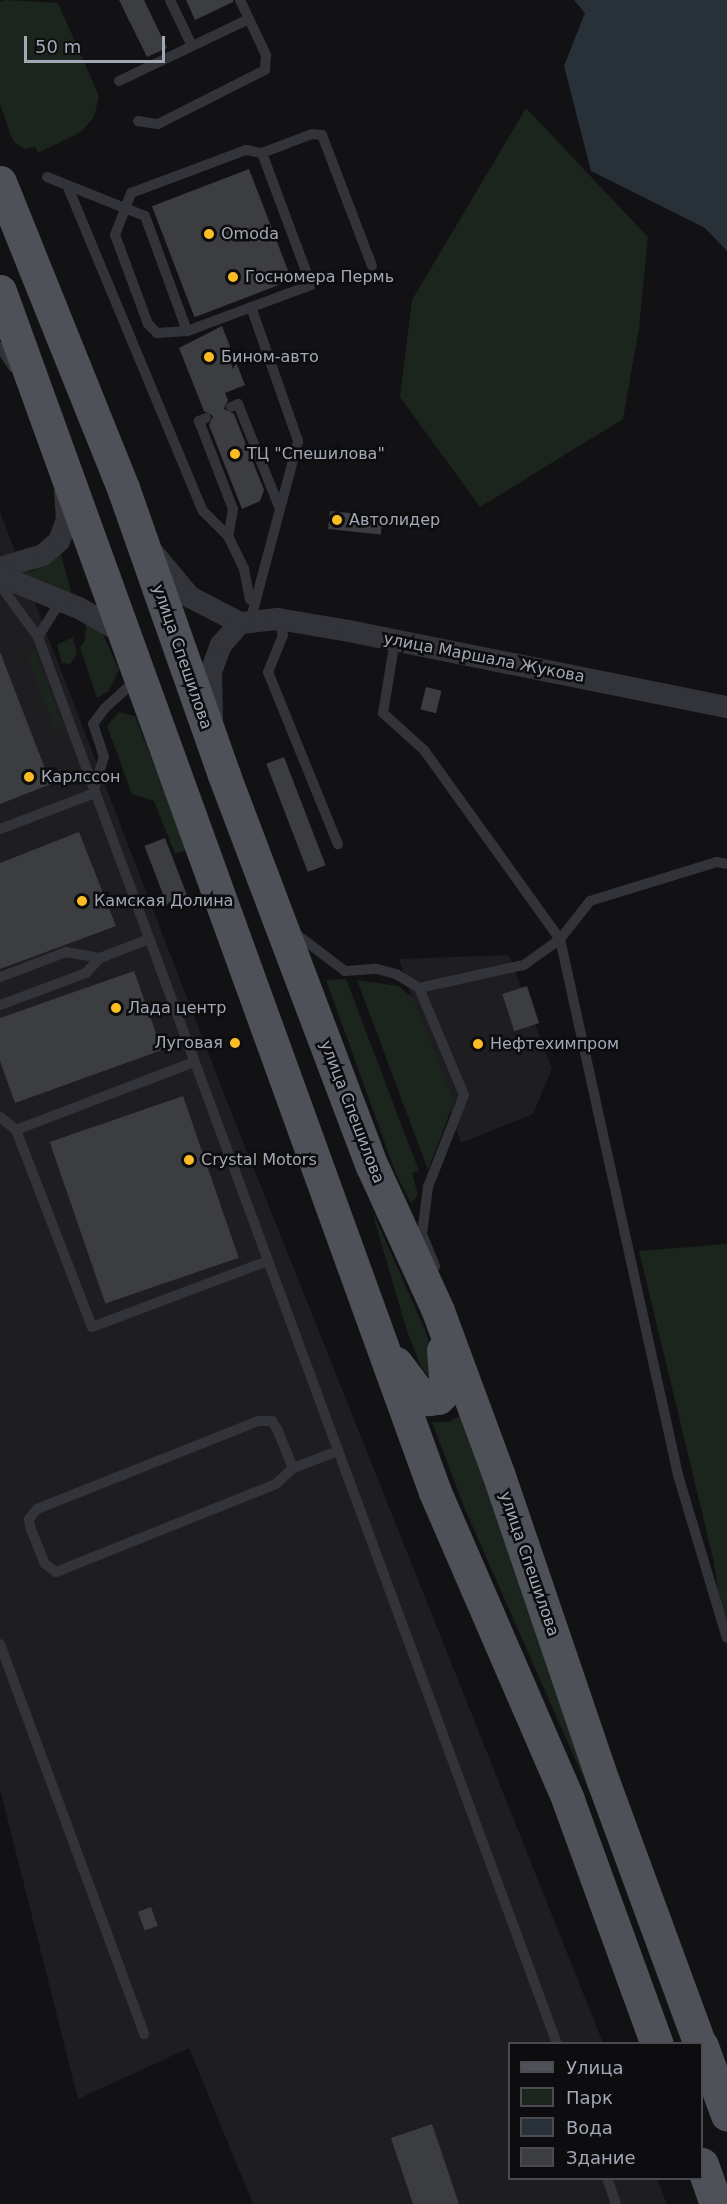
<!DOCTYPE html>
<html>
<head>
<meta charset="utf-8">
<style>
	body { margin:0 }
	#map { position:relative; width:727px; height:2204px; overflow:hidden; background:#121214; font-family:"DejaVu Sans",sans-serif }
	div>[style] { position:absolute }
	.built>* { inset:0; background:#1e1e21 }
	.green>* { inset:0; background:#1c241e }
	.water>* { inset:0; background:#283038 }
	.building>* { inset:0; background:#3c3d41; transform-origin:0 0 }
	.lane>* { height:10px; margin:-5px; padding:0 5px; transform-origin:5px; border-radius:5px; background:#333439 }
	.street>* { height:22px; margin:-11px; padding:0 11px; transform-origin:11px; border-radius:11px; background:#333439 }
	.primary>* { height:33px; margin:-16.5px; padding:0 16.5px; transform-origin:16.5px; border-radius:16.5px; background:#4f5158 }
	.dots>* { width:16px; height:16px; translate:-50% -50%; box-sizing:border-box; border:3px solid #0d0d0f; border-radius:50% }
	span { translate:-50% -50%; white-space:nowrap; text-align:center; line-height:1.15; -webkit-text-stroke:5px #0d0d0f; paint-order:stroke }
	.poi-label { font-size:16px; color:#a3a8b5 }
	.left { translate:0 -50%; text-align:left }
	.right { translate:-100% -50%; text-align:right }
	.street-label { font-size:16px; color:#a3a8b5 }
	.legend { position:absolute; left:508px; top:2042px; width:195px; height:138px; box-sizing:border-box; background:#0d0d0f; border:2px solid #494b51; margin:0; padding:8px 10px; list-style:none; font-size:18px; color:#a3a8b5 }
	.legend li { display:flex; align-items:center; gap:12px; height:30px }
	.legend b { width:30px; border:2px solid #494b51 }
	.scale { position:absolute; left:24px; top:36px; width:141px; height:27px; box-sizing:border-box; border:3px solid #a3a8b5; border-top:0; padding-left:8px; font-size:18px; line-height:21px; white-space:nowrap; color:#a3a8b5; -webkit-text-stroke:4px #0d0d0f; paint-order:stroke }
</style>
</head>
<body>
<div id="map">
	<div class="built">
		<div style="clip-path:polygon(0 512px,224px 1094px,603px 2043px,510px 2044px,510px 2178px,657px 2179px,667px 2204px,253px 2204px,189px 2048px,78px 2099px,0 1789px)"></div>
		<div style="clip-path:polygon(509px 955px,552px 1069px,533px 1114px,461px 1143px,399px 959px)"></div>
	</div>
	<div class="green">
		<div style="clip-path:polygon(5px 0,58px 3px,99px 96px,94px 117px,81px 132px,38px 153px,35px 147px,25px 149px,13px 141px,0 104px,0 2px)"></div>
		<div style="clip-path:polygon(526px 108px,648px 237px,639px 328px,623px 419px,480px 507px,400px 397px,412px 300px)"></div>
		<div style="clip-path:polygon(61px 554px,72px 595px,16px 575px,35px 570px)"></div>
		<div style="clip-path:polygon(86px 621px,103px 634px,119px 670px,109px 691px,97px 698px,80px 647px,85px 641px)"></div>
		<div style="clip-path:polygon(73px 637px,77px 654px,70px 664px,62px 663px,57px 645px)"></div>
		<div style="clip-path:polygon(35px 652px,64px 728px,55px 731px,27px 653px)"></div>
		<div style="clip-path:polygon(119px 712px,135px 716px,187px 850px,175px 854px,154px 801px,132px 794px,107px 726px)"></div>
		<div style="clip-path:polygon(346px 979px,419px 1171px,412px 1173px,418px 1195px,411px 1203px,396px 1174px,326px 980px)"></div>
		<div style="clip-path:polygon(357px 980px,398px 986px,413px 998px,454px 1102px,428px 1170px)"></div>
		<div style="clip-path:polygon(371px 1208px,426px 1332px,437px 1372px,429px 1377px,421px 1367px,406px 1328px)"></div>
		<div style="clip-path:polygon(727px 1244px,727px 1647px,713px 1558px,639px 1251px)"></div>
		<div style="clip-path:polygon(465px 1413px,493px 1487px,587px 1786px,464px 1507px,432px 1422px,449px 1422px)"></div>
	</div>
	<div class="water">
		<div style="clip-path:polygon(574px 0,727px 0,727px 251px,705px 228px,591px 171px,564px 66px,585px 13px)"></div>
	</div>
	<div class="building">
		<div style="clip-path:polygon(119px 0,144px 0,167px 48px,147px 57px)"></div>
		<div style="clip-path:polygon(186px 0,233px 0,233px 2px,195px 20px)"></div>
		<div style="left:249px;top:169px;width:119px;height:104px;rotate:69deg"></div>
		<div style="clip-path:polygon(222px 326px,245px 385px,225px 393px,228px 400px,224px 409px,234px 414px,264px 490px,260px 501px,242px 509px,209px 425px,213px 416px,204px 411px,179px 348px)"></div>
		<div style="left:330px;top:511px;width:53px;height:18px;rotate:6deg"></div>
		<div style="clip-path:polygon(0 652px,51px 784px,0 804px)"></div>
		<div style="left:426px;top:687px;width:16px;height:23px;rotate:14deg"></div>
		<div style="left:284px;top:757px;width:116px;height:19px;rotate:69deg"></div>
		<div style="clip-path:polygon(79px 832px,116px 926px,0 969px,0 863px)"></div>
		<div style="left:165px;top:838px;width:63px;height:22px;rotate:69deg"></div>
		<div style="clip-path:polygon(134px 971px,162px 1050px,15px 1103px,0 1061px,0 1018px)"></div>
		<div style="left:527px;top:986px;width:39px;height:26px;rotate:72deg"></div>
		<div style="left:183px;top:1096px;width:171px;height:141px;rotate:71deg"></div>
		<div style="left:151px;top:1907px;width:20px;height:14px;rotate:70deg"></div>
		<div style="clip-path:polygon(432px 2124px,459px 2204px,413px 2204px,391px 2138px)"></div>
	</div>
	<div class="lane">
		<div style="left:170px;top:0;width:51px;rotate:64.4deg"></div>
		<div style="left:119px;top:81px;width:144px;rotate:-25.5deg"></div>
		<div style="left:138px;top:121px;width:20px;rotate:9deg"></div>
		<div style="left:158px;top:124px;width:120px;rotate:-26.8deg"></div>
		<div style="left:265px;top:70px;width:15px;rotate:-86deg"></div>
		<div style="left:266px;top:55px;width:61px;rotate:-115.3deg"></div>
		<div style="left:246px;top:150px;width:16px;rotate:11deg"></div>
		<div style="left:262px;top:153px;width:141px;rotate:69.6deg"></div>
		<div style="left:311px;top:285px;width:132px;rotate:159.6deg"></div>
		<div style="left:187px;top:331px;width:30px;rotate:176deg"></div>
		<div style="left:157px;top:333px;width:13px;rotate:-135deg"></div>
		<div style="left:148px;top:324px;width:95px;rotate:-110.3deg"></div>
		<div style="left:115px;top:235px;width:45px;rotate:-69.1deg"></div>
		<div style="left:131px;top:193px;width:123px;rotate:-20.5deg"></div>
		<div style="left:262px;top:153px;width:53px;rotate:-20.8deg"></div>
		<div style="left:312px;top:134px;width:10px;rotate:6deg"></div>
		<div style="left:322px;top:135px;width:140px;rotate:69.1deg"></div>
		<div style="left:47px;top:177px;width:105px;rotate:21.7deg"></div>
		<div style="left:145px;top:216px;width:122px;rotate:69.9deg"></div>
		<div style="left:67px;top:185px;width:353px;rotate:67.4deg"></div>
		<div style="left:203px;top:511px;width:35px;rotate:45deg"></div>
		<div style="left:228px;top:536px;width:37px;rotate:64deg"></div>
		<div style="left:244px;top:569px;width:31px;rotate:79deg"></div>
		<div style="left:0;top:347px;width:24px;rotate:57deg"></div>
		<div style="left:231px;top:407px;width:8px;rotate:-23deg"></div>
		<div style="left:238px;top:404px;width:113px;rotate:68.2deg"></div>
		<div style="left:206px;top:418px;width:8px;rotate:157deg"></div>
		<div style="left:199px;top:421px;width:94px;rotate:68.9deg"></div>
		<div style="left:233px;top:509px;width:27px;rotate:100deg"></div>
		<div style="left:0;top:585px;width:64px;rotate:53.8deg"></div>
		<div style="left:38px;top:637px;width:1500px;rotate:69.75deg"></div>
		<div style="left:278px;top:619px;width:17px;rotate:73deg"></div>
		<div style="left:283px;top:635px;width:40px;rotate:112deg"></div>
		<div style="left:268px;top:672px;width:186px;rotate:67.9deg"></div>
		<div style="left:250px;top:622px;width:187px;rotate:-75.1deg"></div>
		<div style="left:298px;top:441px;width:142px;rotate:-109.3deg"></div>
		<div style="left:38px;top:637px;width:34px;rotate:-58deg"></div>
		<div style="left:56px;top:608px;width:10px"></div>
		<div style="left:395px;top:640px;width:74px;rotate:99.3deg"></div>
		<div style="left:383px;top:713px;width:55px;rotate:42.1deg"></div>
		<div style="left:424px;top:750px;width:233px;rotate:54.3deg"></div>
		<div style="left:560px;top:939px;width:549px;rotate:77.58deg"></div>
		<div style="left:678px;top:1475px;width:170px;rotate:73.3deg"></div>
		<div style="left:94px;top:789px;width:34px;rotate:-73deg"></div>
		<div style="left:104px;top:757px;width:35px;rotate:-108deg"></div>
		<div style="left:93px;top:724px;width:20px;rotate:-53deg"></div>
		<div style="left:105px;top:708px;width:43px;rotate:-42.2deg"></div>
		<div style="left:0;top:829px;width:102px;rotate:-20.8deg"></div>
		<div style="left:296px;top:934px;width:61px;rotate:37.1deg"></div>
		<div style="left:345px;top:971px;width:32px;rotate:-4deg"></div>
		<div style="left:377px;top:969px;width:20px;rotate:15deg"></div>
		<div style="left:396px;top:974px;width:27px;rotate:31deg"></div>
		<div style="left:419px;top:988px;width:116px;rotate:67.2deg"></div>
		<div style="left:464px;top:1095px;width:99px;rotate:111.4deg"></div>
		<div style="left:428px;top:1187px;width:47px;rotate:97.3deg"></div>
		<div style="left:422px;top:1234px;width:35px;rotate:68deg"></div>
		<div style="left:0;top:977px;width:71px;rotate:-20.7deg"></div>
		<div style="left:66px;top:952px;width:35px;rotate:10deg"></div>
		<div style="left:100px;top:958px;width:53px;rotate:-21.2deg"></div>
		<div style="left:419px;top:988px;width:107px;rotate:-12.4deg"></div>
		<div style="left:524px;top:965px;width:44px;rotate:-35.8deg"></div>
		<div style="left:560px;top:939px;width:48px;rotate:-51.7deg"></div>
		<div style="left:590px;top:901px;width:133px;rotate:-17.1deg"></div>
		<div style="left:717px;top:862px;width:10px;rotate:11deg"></div>
		<div style="left:0;top:1005px;width:92px;rotate:-20.4deg"></div>
		<div style="left:86px;top:973px;width:21px;rotate:-47deg"></div>
		<div style="left:194px;top:1062px;width:191px;rotate:159.1deg"></div>
		<div style="left:16px;top:1130px;width:211px;rotate:68.9deg"></div>
		<div style="left:92px;top:1327px;width:188px;rotate:-20.6deg"></div>
		<div style="left:0;top:1117px;width:21px;rotate:39deg"></div>
		<div style="left:293px;top:1468px;width:23px;rotate:137deg"></div>
		<div style="left:276px;top:1484px;width:237px;rotate:158.2deg"></div>
		<div style="left:56px;top:1572px;width:14px;rotate:-144deg"></div>
		<div style="left:45px;top:1564px;width:40px;rotate:-112deg"></div>
		<div style="left:30px;top:1527px;width:8px;rotate:-97deg"></div>
		<div style="left:29px;top:1519px;width:13px;rotate:-51deg"></div>
		<div style="left:37px;top:1509px;width:238px;rotate:-21.7deg"></div>
		<div style="left:258px;top:1421px;width:14px"></div>
		<div style="left:272px;top:1421px;width:9px;rotate:58deg"></div>
		<div style="left:277px;top:1429px;width:42px;rotate:67.7deg"></div>
		<div style="left:293px;top:1468px;width:48px;rotate:-20.7deg"></div>
		<div style="left:0;top:1644px;width:416px;rotate:69.7deg"></div>
		<div style="left:607px;top:2178px;width:28px;rotate:71deg"></div>
	</div>
	<div class="street">
		<div style="left:155px;top:555px;width:55px;rotate:50.2deg"></div>
		<div style="left:190px;top:597px;width:56px;rotate:27.5deg"></div>
		<div style="left:240px;top:623px;width:38px;rotate:-6deg"></div>
		<div style="left:278px;top:619px;width:72px;rotate:9.6deg"></div>
		<div style="left:349px;top:631px;width:386px;rotate:11.4deg"></div>
		<div style="left:0;top:568px;width:45px;rotate:-16.8deg"></div>
		<div style="left:43px;top:555px;width:21px;rotate:-41deg"></div>
		<div style="left:59px;top:541px;width:22px;rotate:-69deg"></div>
		<div style="left:67px;top:520px;width:28px;rotate:-94deg"></div>
		<div style="left:0;top:576px;width:85px;rotate:22.1deg"></div>
		<div style="left:79px;top:608px;width:51px;rotate:29.6deg"></div>
		<div style="left:212px;top:717px;width:45px;rotate:-91.3deg"></div>
		<div style="left:211px;top:672px;width:29px;rotate:-70deg"></div>
		<div style="left:221px;top:645px;width:29px;rotate:-49deg"></div>
	</div>
	<div class="primary">
		<div style="left:0;top:182px;width:330px;rotate:68.1deg"></div>
		<div style="left:123px;top:488px;width:304px;rotate:70.6deg"></div>
		<div style="left:224px;top:775px;width:418px;rotate:69.3deg"></div>
		<div style="left:372px;top:1166px;width:159px;rotate:65.5deg"></div>
		<div style="left:438px;top:1311px;width:173px;rotate:69.7deg"></div>
		<div style="left:498px;top:1473px;width:325px;rotate:71.2deg"></div>
		<div style="left:603px;top:1781px;width:280px;rotate:69.8deg"></div>
		<div style="left:0;top:291px;width:1277px;rotate:70.09deg"></div>
		<div style="left:435px;top:1492px;width:335px;rotate:66.6deg"></div>
		<div style="left:568px;top:1800px;width:260px;rotate:70deg"></div>
		<div style="left:396px;top:1363px;width:35px;rotate:53deg"></div>
		<div style="left:417px;top:1391px;width:14px;rotate:36deg"></div>
		<div style="left:428px;top:1399px;width:10px;rotate:-6deg"></div>
		<div style="left:438px;top:1398px;width:11px;rotate:-45deg"></div>
		<div style="left:446px;top:1390px;width:40px;rotate:-94.3deg"></div>
		<div style="left:702px;top:2046px;width:73px;rotate:70.1deg"></div>
		<div style="left:702px;top:2164px;width:42px;rotate:70.7deg"></div>
	</div>
	<div class="dots">
		<div style="left:209px;top:234px;background:#fcbc23"></div>
		<div style="left:233px;top:277px;background:#fcbc23"></div>
		<div style="left:209px;top:357px;background:#fcbc23"></div>
		<div style="left:235px;top:454px;background:#fcbc23"></div>
		<div style="left:337px;top:520px;background:#fcbc23"></div>
		<div style="left:29px;top:777px;background:#fcbc23"></div>
		<div style="left:82px;top:901px;background:#fcbc23"></div>
		<div style="left:116px;top:1008px;background:#fcbc23"></div>
		<div style="left:235px;top:1043px;background:#fcbc23"></div>
		<div style="left:478px;top:1044px;background:#fcbc23"></div>
		<div style="left:189px;top:1160px;background:#fcbc23"></div>
	</div>
	<div class="poi-label">
		<span class="left" style="left:221px;top:234px">Omoda</span>
		<span class="left" style="left:245px;top:277px">Госномера Пермь</span>
		<span class="left" style="left:221px;top:357px">Бином-авто</span>
		<span class="left" style="left:247px;top:454px">ТЦ "Спешилова"</span>
		<span class="left" style="left:349px;top:520px">Автолидер</span>
		<span class="left" style="left:41px;top:777px">Карлссон</span>
		<span class="left" style="left:94px;top:901px">Камская Долина</span>
		<span class="left" style="left:128px;top:1008px">Лада центр</span>
		<span class="right" style="left:223px;top:1043px">Луговая</span>
		<span class="left" style="left:490px;top:1044px">Нефтехимпром</span>
		<span class="left" style="left:201px;top:1160px">Crystal Motors</span>
	</div>
	<div class="street-label">
		<span style="left:182px;top:657px;rotate:71deg">улица Спешилова</span>
		<span style="left:484px;top:658px;rotate:11deg">улица Маршала Жукова</span>
		<span style="left:352px;top:1112px;rotate:69deg">улица Спешилова</span>
		<span style="left:529px;top:1564px;rotate:71deg">улица Спешилова</span>
	</div>
	<ul class="legend">
	<li><b style="height:8px;background:#4f5158"></b>Улица</li>
	<li><b style="height:16px;background:#1c241e"></b>Парк</li>
	<li><b style="height:16px;background:#283038"></b>Вода</li>
	<li><b style="height:16px;background:#3c3d41"></b>Здание</li>
	</ul>
	<div class="scale">50 m</div>
</div>
</body>
</html>
